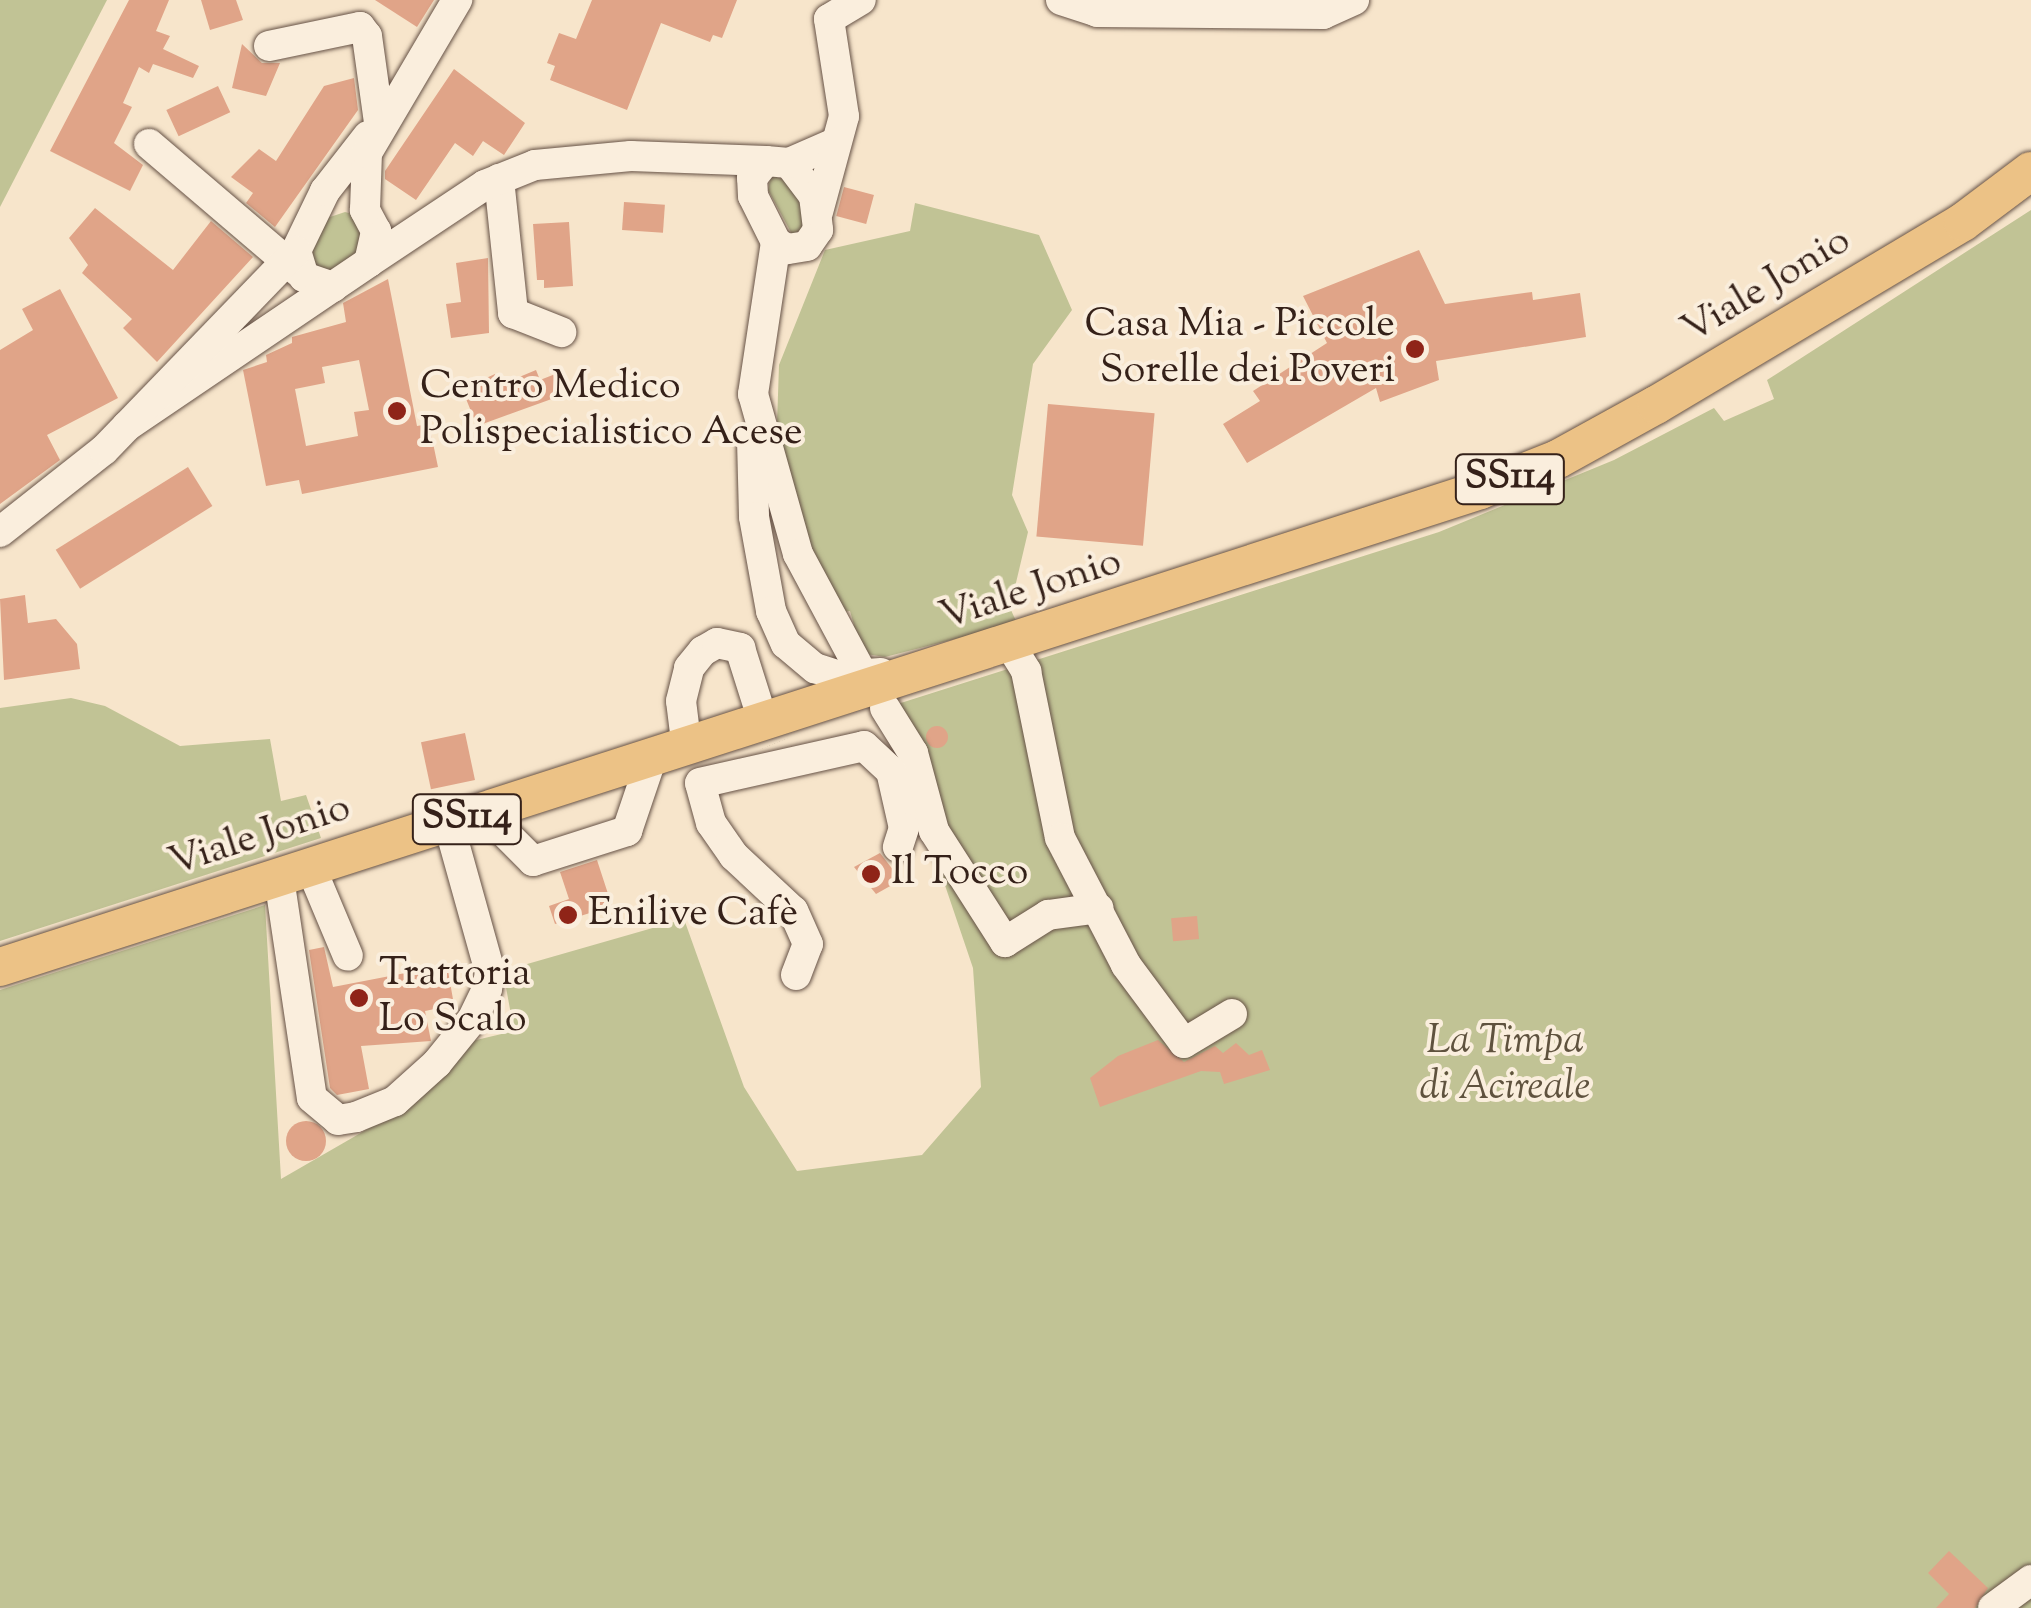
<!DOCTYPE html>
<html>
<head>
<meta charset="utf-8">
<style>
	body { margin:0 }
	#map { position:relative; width:2031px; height:1608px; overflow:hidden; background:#f7e5cb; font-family:"Sorts Mill Goudy",serif }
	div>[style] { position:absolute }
	.green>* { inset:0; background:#c1c395 }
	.building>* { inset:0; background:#e0a488; transform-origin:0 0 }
	.round { border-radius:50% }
	.minor-tunnel>* { height:30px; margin-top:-15px; transform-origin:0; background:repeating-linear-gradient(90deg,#d0bea7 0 30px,transparent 0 45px) }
	.roads { filter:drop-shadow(0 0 2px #665246) drop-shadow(0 0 2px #665246) }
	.minor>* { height:30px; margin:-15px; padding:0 15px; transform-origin:15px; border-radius:15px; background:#faeedd }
	.major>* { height:38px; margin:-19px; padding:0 19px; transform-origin:19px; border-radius:19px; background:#ecc286 }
	.dots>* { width:28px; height:28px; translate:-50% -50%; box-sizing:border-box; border:5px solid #faeedd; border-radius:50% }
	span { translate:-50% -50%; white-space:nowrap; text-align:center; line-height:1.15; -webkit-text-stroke:8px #faeedd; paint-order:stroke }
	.shield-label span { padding:2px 8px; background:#faeedd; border:2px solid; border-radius:8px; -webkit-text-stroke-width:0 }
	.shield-label { font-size:38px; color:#352119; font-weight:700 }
	.street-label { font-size:40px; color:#352119 }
	.poi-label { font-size:40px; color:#352119 }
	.right { translate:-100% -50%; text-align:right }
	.left { translate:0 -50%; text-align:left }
	.park-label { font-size:40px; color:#5f523e; font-style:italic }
</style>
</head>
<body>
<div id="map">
	<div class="green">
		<div style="clip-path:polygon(0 0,107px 0,0 207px)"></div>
		<div style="clip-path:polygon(771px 175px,795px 184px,806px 227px,793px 236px,768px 190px)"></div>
		<div style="clip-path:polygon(915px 203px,1039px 235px,1072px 310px,1033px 364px,1012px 495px,1028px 532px,1010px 608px,1017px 623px,885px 657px,860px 653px,844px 631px,854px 625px,850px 611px,833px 613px,814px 564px,777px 424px,779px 365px,825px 250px,910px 231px)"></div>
		<div style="clip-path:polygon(2031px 210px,2031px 1608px,0 1608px,0 990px,265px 905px,281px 1179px,397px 1112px,472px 1041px,514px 1031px,503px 971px,684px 919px,744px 1087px,797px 1171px,922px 1155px,981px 1087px,973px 968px,885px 708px,1439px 532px,1614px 460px,1714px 408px,1724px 421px,1774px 399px,1767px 380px)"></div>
		<div style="clip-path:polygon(345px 212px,356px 215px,366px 245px,333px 275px,315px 269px,311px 239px,327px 218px)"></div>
		<div style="clip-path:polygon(71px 698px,105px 706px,180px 746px,270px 739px,281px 801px,306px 795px,321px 838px,0 941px,0 708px)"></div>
	</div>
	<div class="building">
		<div style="clip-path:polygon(129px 0,169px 0,156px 31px,170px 36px,163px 49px,199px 66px,193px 78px,153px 64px,149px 73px,139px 67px,123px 103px,132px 107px,114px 143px,143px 165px,130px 191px,50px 151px)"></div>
		<div style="clip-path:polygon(201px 0,236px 0,243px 20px,210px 30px)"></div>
		<div style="clip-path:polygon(375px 0,434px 0,417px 27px)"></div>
		<div style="clip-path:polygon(592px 0,737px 0,722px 38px,713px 35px,710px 42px,661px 23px,627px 110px,550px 80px,555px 66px,547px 63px,559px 33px,576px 39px)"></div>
		<div style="clip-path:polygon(242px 44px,262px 63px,280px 63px,266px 96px,232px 88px)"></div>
		<div style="clip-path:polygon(454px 69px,525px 123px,504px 155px,483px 141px,473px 156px,455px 143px,416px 200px,385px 179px,385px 171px)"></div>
		<div style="clip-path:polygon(354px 78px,358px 110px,275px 227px,246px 203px,253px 193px,231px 177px,259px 149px,276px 161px,324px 86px)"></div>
		<div style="left:218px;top:86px;width:29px;height:57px;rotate:65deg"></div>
		<div style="left:844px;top:187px;width:31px;height:30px;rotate:15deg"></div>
		<div style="left:624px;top:202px;width:41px;height:28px;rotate:4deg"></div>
		<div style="clip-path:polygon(95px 208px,173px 270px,211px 221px,253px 257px,157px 362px,123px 328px,132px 319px,82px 273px,88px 265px,69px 238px)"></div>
		<div style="clip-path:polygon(569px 222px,573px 286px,544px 288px,544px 280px,537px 280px,533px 224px)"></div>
		<div style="clip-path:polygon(1419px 250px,1445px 304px,1532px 292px,1533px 300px,1580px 293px,1586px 337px,1436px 361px,1439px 380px,1380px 402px,1376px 388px,1247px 463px,1223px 424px,1260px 401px,1253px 391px,1327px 343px,1303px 296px)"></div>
		<div style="clip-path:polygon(488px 258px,489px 333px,451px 338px,446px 304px,461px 302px,456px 263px)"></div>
		<div style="clip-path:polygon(evenodd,388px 279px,417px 426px,429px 424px,438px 467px,302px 494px,299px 480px,266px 486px,243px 370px,267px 362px,266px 355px,292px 343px,292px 337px,346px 322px,343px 303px,388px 279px,359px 360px,369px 410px,354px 412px,358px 436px,306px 446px,295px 389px,325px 383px,322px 367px,359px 360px)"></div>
		<div style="clip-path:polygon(60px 289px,118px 398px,47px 435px,60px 460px,0 504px,0 350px,33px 330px,22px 309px)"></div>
		<div style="clip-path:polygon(536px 370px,540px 380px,563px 371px,571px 392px,477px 426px,462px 389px,495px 374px,500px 385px)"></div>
		<div style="left:1048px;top:404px;width:107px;height:133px;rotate:5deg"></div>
		<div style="left:188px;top:467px;width:46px;height:156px;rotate:58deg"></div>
		<div style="clip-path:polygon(25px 595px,28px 623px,56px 619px,77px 644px,80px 669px,4px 680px,0 599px)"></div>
		<div class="round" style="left:926px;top:726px;width:22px;height:22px"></div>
		<div style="left:465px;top:733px;width:48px;height:45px;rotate:78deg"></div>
		<div style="clip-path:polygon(880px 853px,901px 880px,876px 894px,854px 867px)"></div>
		<div style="clip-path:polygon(597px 860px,612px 906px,555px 924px,549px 906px,569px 899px,560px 872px)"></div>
		<div style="left:1197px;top:916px;width:23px;height:26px;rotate:85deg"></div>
		<div style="clip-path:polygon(324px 947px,333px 987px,447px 965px,454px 1005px,425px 1011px,431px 1041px,361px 1046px,369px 1089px,337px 1095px,330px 1088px,309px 950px)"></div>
		<div style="clip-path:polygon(1158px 1040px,1184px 1062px,1215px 1046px,1223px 1053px,1236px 1043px,1249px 1055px,1262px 1050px,1270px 1070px,1224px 1084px,1220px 1072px,1201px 1071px,1100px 1107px,1090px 1078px,1118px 1056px)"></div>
		<div class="round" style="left:286px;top:1121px;width:40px;height:40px"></div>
		<div style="clip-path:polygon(1949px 1551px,1988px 1588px,1975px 1608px,1936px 1608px,1949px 1594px,1928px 1573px)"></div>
	</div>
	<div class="minor-tunnel">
		<div style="left:757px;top:702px;width:45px;rotate:68deg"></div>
	</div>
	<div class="roads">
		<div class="minor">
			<div style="left:1061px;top:0;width:38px;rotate:18deg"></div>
			<div style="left:1097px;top:12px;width:226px;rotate:0.5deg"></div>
			<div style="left:1323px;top:14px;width:34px;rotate:-24deg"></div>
			<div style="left:269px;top:46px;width:93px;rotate:-11.8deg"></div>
			<div style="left:360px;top:27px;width:11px;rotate:52deg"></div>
			<div style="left:367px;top:36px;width:87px;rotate:82.1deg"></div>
			<div style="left:149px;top:144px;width:197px;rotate:40.5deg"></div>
			<div style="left:789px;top:163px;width:41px;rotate:52.9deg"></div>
			<div style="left:814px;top:196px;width:34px;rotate:83deg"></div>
			<div style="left:818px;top:230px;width:19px;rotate:125deg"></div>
			<div style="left:807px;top:246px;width:20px;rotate:171deg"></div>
			<div style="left:787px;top:249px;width:13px;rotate:-148deg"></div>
			<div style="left:776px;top:242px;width:51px;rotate:-116.6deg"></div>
			<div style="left:753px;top:196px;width:18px;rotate:-93deg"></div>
			<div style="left:752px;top:178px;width:22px;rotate:-51deg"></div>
			<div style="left:766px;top:161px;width:23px;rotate:5deg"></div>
			<div style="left:789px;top:163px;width:50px;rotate:-23.5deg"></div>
			<div style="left:499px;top:179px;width:135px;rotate:84deg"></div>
			<div style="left:513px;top:313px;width:52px;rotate:21.6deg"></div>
			<div style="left:818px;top:212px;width:99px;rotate:-74.8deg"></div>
			<div style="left:844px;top:116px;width:98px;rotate:-98.8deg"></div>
			<div style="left:829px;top:19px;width:37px;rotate:-31deg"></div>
			<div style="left:776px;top:242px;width:154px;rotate:98.6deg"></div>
			<div style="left:753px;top:394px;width:166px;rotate:74.3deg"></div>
			<div style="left:798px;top:554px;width:127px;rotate:61.8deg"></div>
			<div style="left:369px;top:262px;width:139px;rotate:-33.6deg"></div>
			<div style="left:485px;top:185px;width:54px;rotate:-21.8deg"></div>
			<div style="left:535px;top:165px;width:96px;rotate:-5.4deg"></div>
			<div style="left:631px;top:156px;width:135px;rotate:2.1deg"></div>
			<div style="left:333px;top:287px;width:31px;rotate:-161deg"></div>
			<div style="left:304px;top:277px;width:27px;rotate:-107deg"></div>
			<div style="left:296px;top:251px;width:67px;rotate:-64.2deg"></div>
			<div style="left:325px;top:191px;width:70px;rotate:-52deg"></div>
			<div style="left:127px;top:426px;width:292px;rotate:-34.1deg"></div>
			<div style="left:369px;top:262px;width:32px;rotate:-77deg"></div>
			<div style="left:376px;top:231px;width:24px;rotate:-118deg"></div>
			<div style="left:365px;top:210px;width:57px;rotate:-88deg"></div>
			<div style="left:367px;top:153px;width:178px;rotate:-59.5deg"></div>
			<div style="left:752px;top:440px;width:77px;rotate:88.5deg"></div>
			<div style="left:754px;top:517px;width:96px;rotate:79.7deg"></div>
			<div style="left:771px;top:611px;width:36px;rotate:66deg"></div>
			<div style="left:786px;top:644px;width:38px;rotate:40deg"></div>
			<div style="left:815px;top:668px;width:26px;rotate:18deg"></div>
			<div style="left:840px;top:676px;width:41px;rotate:-4.2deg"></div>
			<div style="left:0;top:532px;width:132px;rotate:-38.3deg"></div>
			<div style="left:104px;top:450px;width:277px;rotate:-46deg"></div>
			<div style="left:1010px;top:645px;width:31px;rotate:58deg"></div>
			<div style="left:1026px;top:671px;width:170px;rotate:78.5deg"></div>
			<div style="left:1060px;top:838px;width:143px;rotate:62.5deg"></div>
			<div style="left:1126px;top:965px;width:97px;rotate:53.4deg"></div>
			<div style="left:1184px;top:1043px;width:56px;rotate:-31.1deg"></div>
			<div style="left:885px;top:708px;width:53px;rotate:58.1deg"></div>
			<div style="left:913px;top:753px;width:81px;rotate:74.9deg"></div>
			<div style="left:934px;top:831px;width:132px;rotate:57.4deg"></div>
			<div style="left:1005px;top:942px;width:51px;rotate:-32.1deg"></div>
			<div style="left:1048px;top:915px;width:51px;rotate:-7.8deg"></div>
			<div style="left:687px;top:749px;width:48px;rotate:-97.1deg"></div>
			<div style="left:681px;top:701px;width:34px;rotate:-76deg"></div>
			<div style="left:689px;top:668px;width:22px;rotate:-51deg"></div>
			<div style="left:703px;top:651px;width:16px;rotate:-30deg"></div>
			<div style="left:717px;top:643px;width:24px;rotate:12deg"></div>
			<div style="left:740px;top:648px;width:57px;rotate:72.5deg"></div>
			<div style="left:485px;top:813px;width:68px;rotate:45deg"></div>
			<div style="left:533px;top:861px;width:99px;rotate:-17.7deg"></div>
			<div style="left:627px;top:831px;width:75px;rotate:-71.3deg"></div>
			<div style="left:311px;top:868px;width:95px;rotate:67.2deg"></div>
			<div style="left:279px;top:878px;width:222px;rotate:81.5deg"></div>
			<div style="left:312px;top:1098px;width:34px;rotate:40deg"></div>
			<div style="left:338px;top:1120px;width:18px;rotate:-9deg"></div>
			<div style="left:356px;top:1117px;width:42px;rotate:-22.3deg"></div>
			<div style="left:395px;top:1101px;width:57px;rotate:-42.1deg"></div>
			<div style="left:437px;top:1063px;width:55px;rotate:-50.9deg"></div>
			<div style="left:472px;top:1020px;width:34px;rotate:-64deg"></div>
			<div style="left:487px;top:989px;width:17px;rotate:-80deg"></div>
			<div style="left:490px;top:972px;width:153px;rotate:-105.6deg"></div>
			<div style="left:796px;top:975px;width:33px;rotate:-69deg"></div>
			<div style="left:808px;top:944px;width:36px;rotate:-114deg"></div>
			<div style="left:793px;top:911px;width:81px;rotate:-137deg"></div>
			<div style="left:734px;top:856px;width:40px;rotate:-124.9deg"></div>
			<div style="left:711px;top:823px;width:41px;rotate:-105.4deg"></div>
			<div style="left:700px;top:783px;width:168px;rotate:-12.7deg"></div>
			<div style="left:864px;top:746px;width:37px;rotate:43deg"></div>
			<div style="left:891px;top:771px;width:58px;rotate:77.2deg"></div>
			<div style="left:904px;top:828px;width:20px;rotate:108deg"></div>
			<div style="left:1993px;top:1608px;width:47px;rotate:-36.4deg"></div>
		</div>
		<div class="major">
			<div style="left:0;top:967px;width:1555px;rotate:-17.86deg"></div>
			<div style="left:1480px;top:490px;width:84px;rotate:-21.7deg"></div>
			<div style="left:1558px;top:459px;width:112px;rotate:-28.9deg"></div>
			<div style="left:1656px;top:405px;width:357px;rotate:-30.8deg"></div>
			<div style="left:1963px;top:222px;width:85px;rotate:-36.9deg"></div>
		</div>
	</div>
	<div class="dots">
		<div style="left:1415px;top:349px;background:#8f2418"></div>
		<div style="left:397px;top:411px;background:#8f2418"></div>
		<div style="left:871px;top:874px;background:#8f2418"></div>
		<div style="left:568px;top:915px;background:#8f2418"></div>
		<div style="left:359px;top:998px;background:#8f2418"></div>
	</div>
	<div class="shield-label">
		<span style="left:1510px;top:479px">SS114</span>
		<span style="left:467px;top:819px">SS114</span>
	</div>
	<div class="street-label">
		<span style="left:1767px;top:287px;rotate:-31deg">Viale Jonio</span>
		<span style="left:1031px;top:591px;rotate:-18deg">Viale Jonio</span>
		<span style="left:260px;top:837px;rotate:-18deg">Viale Jonio</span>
	</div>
	<div class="poi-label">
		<span class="right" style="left:1395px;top:349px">Casa Mia - Piccole<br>Sorelle dei Poveri</span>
		<span class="left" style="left:420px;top:411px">Centro Medico<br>Polispecialistico Acese</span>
		<span class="left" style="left:891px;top:874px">Il Tocco</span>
		<span class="left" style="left:588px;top:915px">Enilive Cafè</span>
		<span class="left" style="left:379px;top:998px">Trattoria<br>Lo Scalo</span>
	</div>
	<div class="park-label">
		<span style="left:1505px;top:1066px">La Timpa<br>di Acireale</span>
	</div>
</div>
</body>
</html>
